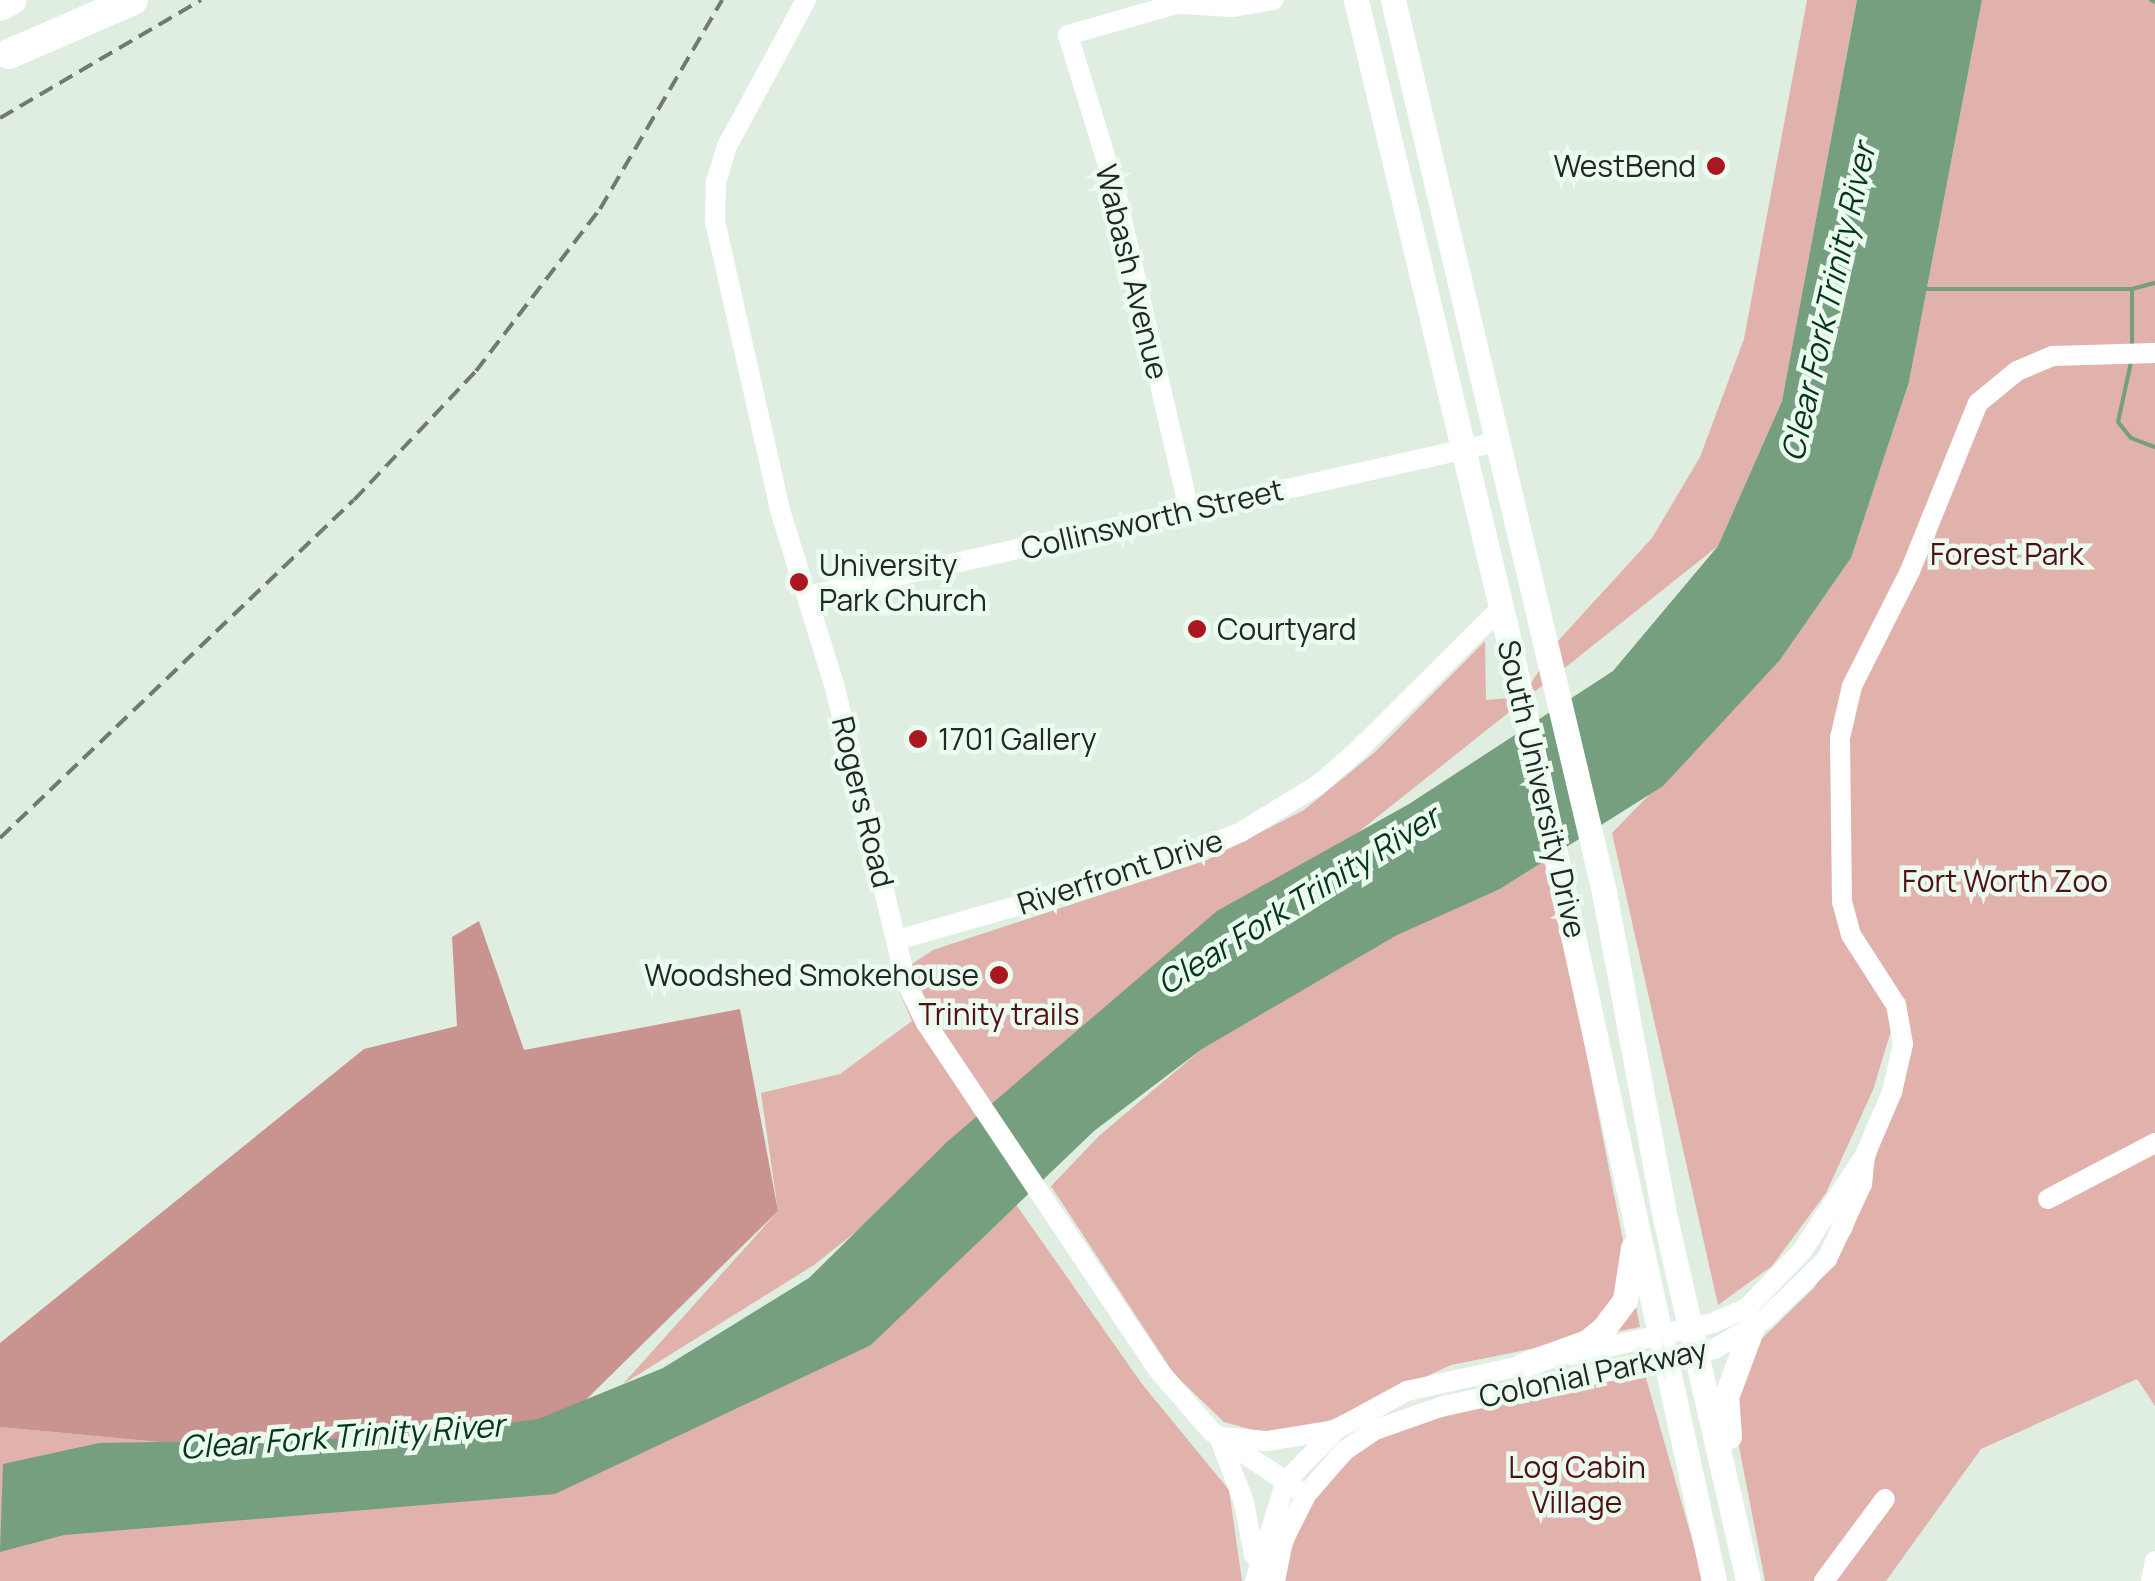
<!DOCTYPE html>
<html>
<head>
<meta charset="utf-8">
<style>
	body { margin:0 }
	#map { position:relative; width:2155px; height:1581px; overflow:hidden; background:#dfeee1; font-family:Manrope,sans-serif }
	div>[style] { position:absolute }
	.green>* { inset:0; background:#e1b1ac }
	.forest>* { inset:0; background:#c9948f }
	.water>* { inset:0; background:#769f7f }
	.stream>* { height:4px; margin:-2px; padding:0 2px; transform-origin:2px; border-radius:2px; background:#769f7f }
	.minor>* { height:20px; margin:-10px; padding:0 10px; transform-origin:10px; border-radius:10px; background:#fff }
	.major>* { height:25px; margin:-12.5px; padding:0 12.5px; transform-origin:12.5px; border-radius:12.5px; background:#fff }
	.highway>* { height:30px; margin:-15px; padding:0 15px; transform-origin:15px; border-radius:15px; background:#fff }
	.rail>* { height:4px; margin-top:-2px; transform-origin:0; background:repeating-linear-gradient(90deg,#707a71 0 15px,transparent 0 23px) }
	.dots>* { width:28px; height:28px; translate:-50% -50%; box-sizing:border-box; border:5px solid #ecfbef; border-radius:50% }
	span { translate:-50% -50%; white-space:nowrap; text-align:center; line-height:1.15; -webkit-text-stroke:9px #ecfbef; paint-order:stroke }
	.poi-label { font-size:30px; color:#212722 }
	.right { translate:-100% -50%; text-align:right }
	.left { translate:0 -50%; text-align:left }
	.street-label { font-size:30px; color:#212722 }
	.park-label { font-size:30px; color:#511112 }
	.water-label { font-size:32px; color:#033718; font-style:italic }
</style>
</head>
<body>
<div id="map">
	<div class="green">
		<div style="clip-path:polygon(1807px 0,1857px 0,1782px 401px,1718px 546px,814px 1265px,623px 1384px,778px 1211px,761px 1093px,840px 1074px,912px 1021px,893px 977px,933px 950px,1207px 860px,1304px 810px,1375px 752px,1485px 641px,1486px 700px,1522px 697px,1558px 641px,1652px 538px,1700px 457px,1744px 339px)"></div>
		<div style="clip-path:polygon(1982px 0,2155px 0,2155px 1406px,2137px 1379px,1981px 1449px,1886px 1581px,1765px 1581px,1732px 1410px,1752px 1348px,1814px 1288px,1852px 1232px,1880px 1143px,1900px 1001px,1873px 1090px,1826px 1193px,1772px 1266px,1718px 1305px,1612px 833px,1780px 660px,1851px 558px,1909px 382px)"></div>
		<div style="clip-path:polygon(1548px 858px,1640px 1327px,1451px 1365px,1318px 1426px,1264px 1433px,1224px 1422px,1174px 1374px,1051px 1186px,1100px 1135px,1202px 1049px,1394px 931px,1500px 889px)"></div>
		<div style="clip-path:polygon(1015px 1203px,1142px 1384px,1229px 1490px,1242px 1581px,0 1581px,0 1427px,159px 1442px,168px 1525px,871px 1345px)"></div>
		<div style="clip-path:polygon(1644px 1371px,1704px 1581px,1280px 1581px,1309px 1501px,1358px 1452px,1395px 1428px)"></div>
	</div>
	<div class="forest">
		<div style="clip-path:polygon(479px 921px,524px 1050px,740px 1009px,778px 1211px,546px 1439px,159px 1442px,0 1427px,0 1343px,364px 1049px,457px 1026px,452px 937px)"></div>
	</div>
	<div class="water">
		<div style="clip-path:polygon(1857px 0,1982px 0,1909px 382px,1851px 558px,1780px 660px,1663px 786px,1500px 889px,1397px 935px,1202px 1049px,1094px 1131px,871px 1345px,555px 1494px,64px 1535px,0 1552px,3px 1464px,99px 1443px,391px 1438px,538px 1419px,663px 1368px,809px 1278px,948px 1141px,1217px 911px,1409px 804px,1613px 671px,1718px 546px,1782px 401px)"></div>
	</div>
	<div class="stream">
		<div style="left:2151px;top:0;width:4px;rotate:27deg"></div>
		<div style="left:1925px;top:289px;width:207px"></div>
		<div style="left:2132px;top:289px;width:58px;rotate:90deg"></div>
		<div style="left:2132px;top:289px;width:24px;rotate:-15deg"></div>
		<div style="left:2131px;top:362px;width:61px;rotate:102.2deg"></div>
		<div style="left:2118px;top:422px;width:21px;rotate:51deg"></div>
		<div style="left:2131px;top:438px;width:26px;rotate:21deg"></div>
	</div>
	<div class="minor">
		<div style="left:806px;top:0;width:166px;rotate:118.4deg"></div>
		<div style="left:727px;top:146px;width:37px;rotate:107deg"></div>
		<div style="left:716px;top:181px;width:40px;rotate:91.4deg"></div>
		<div style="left:715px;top:221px;width:296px;rotate:77.3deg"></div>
		<div style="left:780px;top:510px;width:182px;rotate:72.8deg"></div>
		<div style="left:834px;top:684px;width:307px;rotate:76.4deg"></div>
		<div style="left:906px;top:982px;width:46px;rotate:64deg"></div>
		<div style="left:926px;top:1023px;width:419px;rotate:56.2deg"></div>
		<div style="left:1159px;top:1371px;width:81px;rotate:49deg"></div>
		<div style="left:1212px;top:1432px;width:113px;rotate:33.8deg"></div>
		<div style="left:1181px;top:4px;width:52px;rotate:3.3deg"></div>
		<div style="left:1233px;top:7px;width:41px;rotate:-9.9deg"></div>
		<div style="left:1189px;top:510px;width:337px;rotate:-103deg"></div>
		<div style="left:1113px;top:182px;width:154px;rotate:-107deg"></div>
		<div style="left:1068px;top:35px;width:128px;rotate:-15.9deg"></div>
		<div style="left:807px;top:596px;width:707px;rotate:-12.58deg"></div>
		<div style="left:897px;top:940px;width:270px;rotate:-15.9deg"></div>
		<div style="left:1157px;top:866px;width:91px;rotate:-22deg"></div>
		<div style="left:1241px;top:832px;width:90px;rotate:-31.4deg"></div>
		<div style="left:1318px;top:785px;width:50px;rotate:-41deg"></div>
		<div style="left:1356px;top:752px;width:204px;rotate:-44.8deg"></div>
		<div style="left:2048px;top:1199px;width:121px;rotate:-27.6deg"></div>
		<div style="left:1572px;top:1355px;width:145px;rotate:-12.8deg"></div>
		<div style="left:1713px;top:1323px;width:37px;rotate:-24deg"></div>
		<div style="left:1747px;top:1308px;width:79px;rotate:-46deg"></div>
		<div style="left:1802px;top:1251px;width:115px;rotate:-56.7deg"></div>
		<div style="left:1865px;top:1155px;width:69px;rotate:-66.8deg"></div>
		<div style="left:1892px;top:1092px;width:49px;rotate:-77.1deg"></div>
		<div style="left:1903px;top:1044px;width:40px;rotate:-100deg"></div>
		<div style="left:1896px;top:1005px;width:83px;rotate:-122.7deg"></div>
		<div style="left:1851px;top:935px;width:34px;rotate:-105deg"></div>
		<div style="left:1842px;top:902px;width:164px;rotate:-90.7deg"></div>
		<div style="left:1840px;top:738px;width:53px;rotate:-77deg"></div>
		<div style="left:1852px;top:686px;width:129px;rotate:-63.2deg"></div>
		<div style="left:1910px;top:571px;width:181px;rotate:-68deg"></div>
		<div style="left:1978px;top:403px;width:50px;rotate:-39.4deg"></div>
		<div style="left:2017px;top:371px;width:39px;rotate:-23deg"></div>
		<div style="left:2053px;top:356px;width:102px;rotate:-1.7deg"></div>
		<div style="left:1254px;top:1555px;width:54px;rotate:-100.7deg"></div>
		<div style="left:1244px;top:1502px;width:70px;rotate:-111deg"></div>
		<div style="left:1219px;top:1437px;width:48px;rotate:4.8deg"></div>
		<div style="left:1267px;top:1441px;width:68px;rotate:-9.3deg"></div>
		<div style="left:1255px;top:1581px;width:105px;rotate:-72.8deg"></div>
		<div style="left:1286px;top:1481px;width:73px;rotate:-45.6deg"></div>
		<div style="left:1337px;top:1429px;width:80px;rotate:-28.5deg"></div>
		<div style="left:1407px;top:1391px;width:130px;rotate:-12.4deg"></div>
		<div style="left:1275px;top:1581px;width:41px;rotate:-78.7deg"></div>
		<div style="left:1283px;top:1541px;width:51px;rotate:-63.4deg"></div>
		<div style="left:1306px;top:1495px;width:58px;rotate:-49.2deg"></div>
		<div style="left:1344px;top:1451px;width:37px;rotate:-34deg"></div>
		<div style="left:1375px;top:1430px;width:72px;rotate:-19.4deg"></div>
		<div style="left:1443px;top:1406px;width:277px;rotate:-11.9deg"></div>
		<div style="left:1714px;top:1349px;width:58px;rotate:-30.1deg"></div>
		<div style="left:1764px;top:1320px;width:88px;rotate:-44.1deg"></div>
		<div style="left:1827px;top:1259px;width:83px;rotate:-65deg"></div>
		<div style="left:1862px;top:1184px;width:29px;rotate:-84deg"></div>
		<div style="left:1824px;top:1581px;width:102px;rotate:-53.4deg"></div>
		<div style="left:2151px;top:1581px;width:20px;rotate:-79deg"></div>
	</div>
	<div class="major">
		<div style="left:1356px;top:0;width:642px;rotate:76.57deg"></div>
		<div style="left:1505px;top:624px;width:980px;rotate:77.68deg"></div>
		<div style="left:1393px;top:0;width:917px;rotate:76.69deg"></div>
		<div style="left:1604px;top:892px;width:336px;rotate:79.4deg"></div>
		<div style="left:1666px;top:1222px;width:368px;rotate:77.1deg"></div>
		<div style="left:1523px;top:1365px;width:68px;rotate:-19.8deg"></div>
		<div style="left:1587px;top:1342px;width:22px;rotate:-39deg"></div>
		<div style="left:1604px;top:1328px;width:35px;rotate:-53deg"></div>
		<div style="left:1625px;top:1300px;width:53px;rotate:-81.3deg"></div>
		<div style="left:1729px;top:1436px;width:39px;rotate:-94deg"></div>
		<div style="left:1726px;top:1397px;width:72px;rotate:-69.5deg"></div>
	</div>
	<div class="highway">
		<div style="left:0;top:6px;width:13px;rotate:-27deg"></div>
		<div style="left:9px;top:54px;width:135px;rotate:-23.5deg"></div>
	</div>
	<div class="rail">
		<div style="left:0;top:118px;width:233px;rotate:-30.4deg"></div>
		<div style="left:0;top:838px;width:489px;rotate:-43.7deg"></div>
		<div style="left:354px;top:500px;width:178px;rotate:-46.6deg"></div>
		<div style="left:476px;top:371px;width:204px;rotate:-52.6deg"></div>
		<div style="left:600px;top:209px;width:242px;rotate:-59.7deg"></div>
	</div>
	<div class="dots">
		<div style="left:1716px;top:166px;background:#ab1721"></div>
		<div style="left:799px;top:582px;background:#ab1721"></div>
		<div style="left:1197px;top:629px;background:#ab1721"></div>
		<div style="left:918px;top:739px;background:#ab1721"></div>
		<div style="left:999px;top:975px;background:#ab1721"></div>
	</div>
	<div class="poi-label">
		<span class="right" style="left:1696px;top:166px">WestBend</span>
		<span class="left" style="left:819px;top:582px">University<br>Park Church</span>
		<span class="left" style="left:1217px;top:629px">Courtyard</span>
		<span class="left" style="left:938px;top:739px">1701 Gallery</span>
		<span class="right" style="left:979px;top:975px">Woodshed Smokehouse</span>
	</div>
	<div class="street-label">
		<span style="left:1132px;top:272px;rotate:76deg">Wabash Avenue</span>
		<span style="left:1152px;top:519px;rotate:-13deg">Collinsworth Street</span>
		<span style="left:1542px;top:789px;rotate:77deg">South University Drive</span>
		<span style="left:863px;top:802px;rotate:76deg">Rogers Road</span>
		<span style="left:1120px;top:872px;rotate:-18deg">Riverfront Drive</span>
		<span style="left:1593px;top:1373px;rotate:-12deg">Colonial Parkway</span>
	</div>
	<div class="park-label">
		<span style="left:2007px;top:554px">Forest Park</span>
		<span style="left:2005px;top:881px">Fort Worth Zoo</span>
		<span style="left:999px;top:1014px">Trinity trails</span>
		<span style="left:1577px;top:1484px">Log Cabin<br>Village</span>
	</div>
	<div class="water-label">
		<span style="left:1828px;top:302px;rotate:-77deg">Clear Fork Trinity River</span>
		<span style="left:1298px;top:900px;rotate:-32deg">Clear Fork Trinity River</span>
		<span style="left:342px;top:1436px;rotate:-4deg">Clear Fork Trinity River</span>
	</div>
</div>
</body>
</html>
